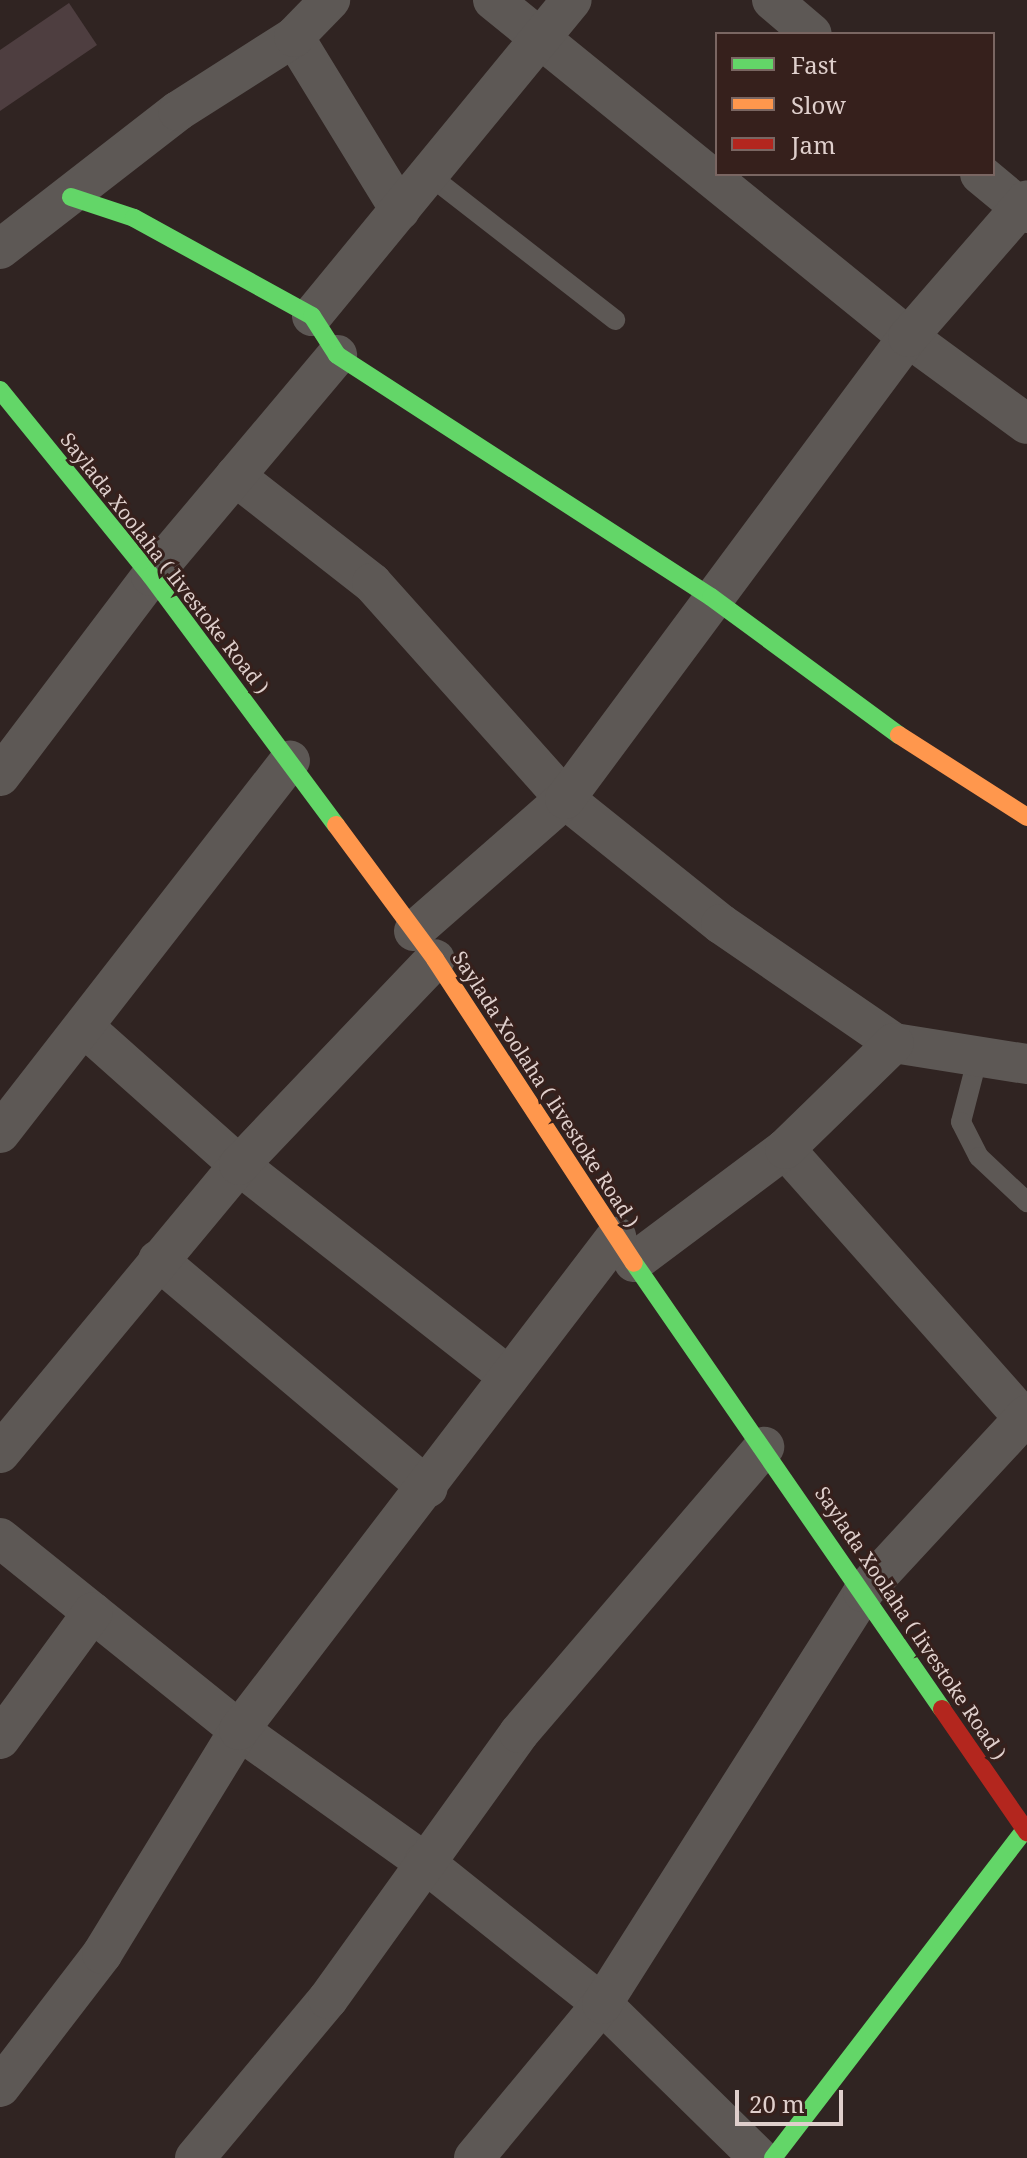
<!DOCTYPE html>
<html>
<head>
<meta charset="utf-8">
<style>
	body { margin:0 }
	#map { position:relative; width:1027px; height:2158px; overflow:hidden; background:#302422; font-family:"Noto Serif",serif }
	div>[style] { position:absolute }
	.building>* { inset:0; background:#4e3e40 }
	.lane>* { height:20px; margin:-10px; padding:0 10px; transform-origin:10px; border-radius:10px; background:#5d5855 }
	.street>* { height:40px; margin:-20px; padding:0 20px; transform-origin:20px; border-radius:20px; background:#5d5855 }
	.fast>* { height:18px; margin:-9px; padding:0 9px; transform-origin:9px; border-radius:9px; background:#63d668 }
	.slow>* { height:18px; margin:-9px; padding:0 9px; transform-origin:9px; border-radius:9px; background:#ff974d }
	.jam>* { height:18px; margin:-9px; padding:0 9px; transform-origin:9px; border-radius:9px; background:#b3261e }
	span { translate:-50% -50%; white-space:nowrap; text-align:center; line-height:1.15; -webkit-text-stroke:6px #36201c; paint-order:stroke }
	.street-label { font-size:20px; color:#dfcfcc }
	.legend { position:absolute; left:715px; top:32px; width:280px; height:144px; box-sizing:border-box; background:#36201c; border:2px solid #7a6662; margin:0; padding:10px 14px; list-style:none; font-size:24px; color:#dfcfcc }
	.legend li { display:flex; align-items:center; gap:16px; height:40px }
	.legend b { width:40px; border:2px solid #7a6662 }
	.scale { position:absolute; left:735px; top:2090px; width:108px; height:36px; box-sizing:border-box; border:4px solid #dfcfcc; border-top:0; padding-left:10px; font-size:24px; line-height:28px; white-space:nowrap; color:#dfcfcc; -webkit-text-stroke:6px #36201c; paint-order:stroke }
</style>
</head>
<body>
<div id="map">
	<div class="building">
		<div style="clip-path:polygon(69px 3px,97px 45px,0 111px,0 50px)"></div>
	</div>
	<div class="lane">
		<div style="left:429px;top:175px;width:236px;rotate:37.9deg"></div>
		<div style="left:977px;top:1060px;width:64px;rotate:104.5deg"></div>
		<div style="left:961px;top:1122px;width:39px;rotate:63deg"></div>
		<div style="left:979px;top:1157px;width:66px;rotate:43.2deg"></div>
	</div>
	<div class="street">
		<div style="left:493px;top:0;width:535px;rotate:39.08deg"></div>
		<div style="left:908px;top:337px;width:147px;rotate:36.2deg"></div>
		<div style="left:772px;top:0;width:52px;rotate:40.4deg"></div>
		<div style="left:294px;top:37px;width:203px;rotate:58.5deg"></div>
		<div style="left:980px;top:174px;width:61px;rotate:39.7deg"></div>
		<div style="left:0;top:249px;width:225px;rotate:-37.8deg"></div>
		<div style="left:178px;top:111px;width:138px;rotate:-32.5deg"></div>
		<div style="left:294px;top:37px;width:52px;rotate:-45.8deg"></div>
		<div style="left:312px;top:316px;width:409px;rotate:-50.6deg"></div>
		<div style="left:235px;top:476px;width:174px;rotate:38deg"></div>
		<div style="left:372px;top:583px;width:290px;rotate:48.2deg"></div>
		<div style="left:565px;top:799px;width:200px;rotate:38.7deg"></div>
		<div style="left:721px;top:924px;width:210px;rotate:34.5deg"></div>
		<div style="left:894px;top:1043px;width:135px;rotate:9deg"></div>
		<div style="left:0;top:776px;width:251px;rotate:-52.9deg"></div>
		<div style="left:151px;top:576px;width:289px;rotate:-49.9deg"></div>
		<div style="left:414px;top:931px;width:201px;rotate:-41.2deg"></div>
		<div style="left:565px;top:799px;width:575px;rotate:-53.41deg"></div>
		<div style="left:908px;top:337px;width:181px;rotate:-49deg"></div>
		<div style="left:84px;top:1027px;width:208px;rotate:41.7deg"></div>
		<div style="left:239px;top:1165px;width:343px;rotate:38.1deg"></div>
		<div style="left:0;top:1133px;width:472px;rotate:-52.1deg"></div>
		<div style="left:785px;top:1149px;width:360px;rotate:48.4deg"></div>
		<div style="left:158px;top:1260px;width:353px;rotate:40.2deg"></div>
		<div style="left:634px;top:1262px;width:189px;rotate:-36.8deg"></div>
		<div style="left:785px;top:1149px;width:152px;rotate:-44.2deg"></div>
		<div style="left:0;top:1453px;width:374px;rotate:-50.3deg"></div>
		<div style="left:239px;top:1165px;width:284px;rotate:-46.4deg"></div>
		<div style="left:0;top:1538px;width:307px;rotate:38.8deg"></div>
		<div style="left:239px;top:1730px;width:227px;rotate:35.5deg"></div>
		<div style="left:424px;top:1862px;width:228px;rotate:38.6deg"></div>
		<div style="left:602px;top:2004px;width:220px;rotate:44.4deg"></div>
		<div style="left:0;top:1739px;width:157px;rotate:-53.8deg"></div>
		<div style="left:0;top:2087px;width:168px;rotate:-52.5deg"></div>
		<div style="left:102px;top:1954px;width:263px;rotate:-58.5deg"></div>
		<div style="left:239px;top:1730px;width:621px;rotate:-52.59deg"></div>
		<div style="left:195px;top:2158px;width:207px;rotate:-50.1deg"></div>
		<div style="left:328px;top:1999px;width:327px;rotate:-54.3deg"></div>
		<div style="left:519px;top:1733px;width:377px;rotate:-49.4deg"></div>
		<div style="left:474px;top:2158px;width:200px;rotate:-50.3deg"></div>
		<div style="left:602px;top:2004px;width:488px;rotate:-57.6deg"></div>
		<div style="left:863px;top:1592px;width:241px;rotate:-47.2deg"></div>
	</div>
	<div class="fast">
		<div style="left:71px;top:197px;width:66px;rotate:18.4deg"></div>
		<div style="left:134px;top:218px;width:203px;rotate:28.8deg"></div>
		<div style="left:312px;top:316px;width:46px;rotate:57.3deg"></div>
		<div style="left:337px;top:355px;width:445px;rotate:32.9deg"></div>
		<div style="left:711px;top:597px;width:233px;rotate:36.3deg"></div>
		<div style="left:0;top:390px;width:240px;rotate:50.9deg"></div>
		<div style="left:151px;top:576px;width:310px;rotate:53.4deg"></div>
		<div style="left:634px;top:1263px;width:542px;rotate:55.37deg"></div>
		<div style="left:773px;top:2158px;width:414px;rotate:-52.5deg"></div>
	</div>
	<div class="slow">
		<div style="left:899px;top:735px;width:152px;rotate:32.6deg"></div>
		<div style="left:336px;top:825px;width:167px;rotate:53.5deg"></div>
		<div style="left:435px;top:959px;width:363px;rotate:56.8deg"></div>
	</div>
	<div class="jam">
		<div style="left:942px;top:1709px;width:150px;rotate:55.4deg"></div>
	</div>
	<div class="street-label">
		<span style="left:165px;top:563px;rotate:52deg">Saylada Xoolaha ( livestoke Road )</span>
		<span style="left:546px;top:1089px;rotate:57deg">Saylada Xoolaha ( livestoke Road )</span>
		<span style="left:911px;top:1623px;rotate:56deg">Saylada Xoolaha ( livestoke Road )</span>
	</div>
	<ul class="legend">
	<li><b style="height:10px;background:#63d668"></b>Fast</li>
	<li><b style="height:10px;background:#ff974d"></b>Slow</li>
	<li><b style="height:10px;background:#b3261e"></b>Jam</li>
	</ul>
	<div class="scale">20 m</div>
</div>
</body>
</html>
